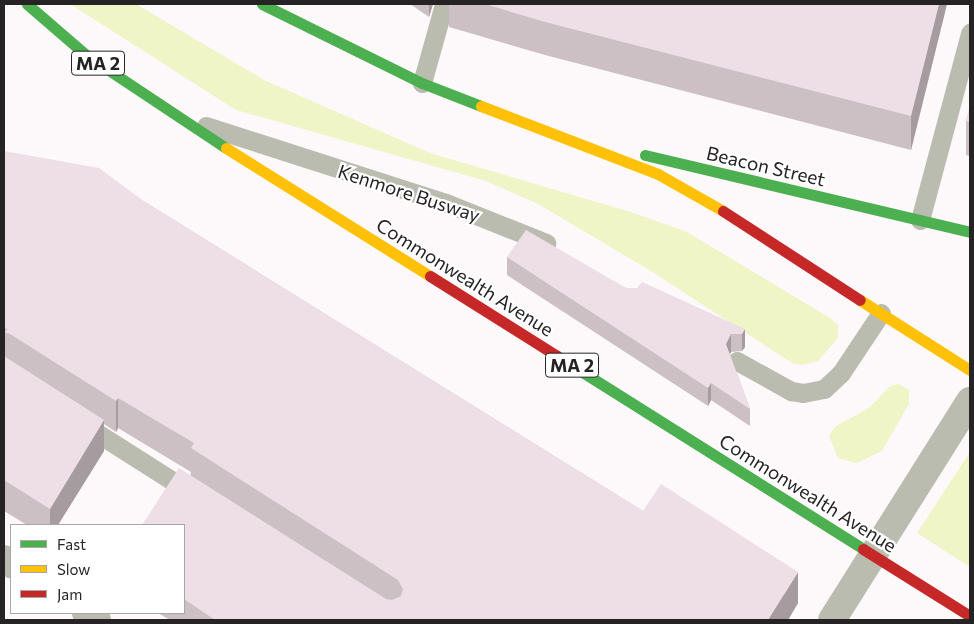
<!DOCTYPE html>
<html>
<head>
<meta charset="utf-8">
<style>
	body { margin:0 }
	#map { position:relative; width:974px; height:624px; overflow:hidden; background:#fdf8fa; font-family:Commissioner,sans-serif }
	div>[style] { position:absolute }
	.green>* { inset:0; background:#f0f5c7 }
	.lane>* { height:19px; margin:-9.5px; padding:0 9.5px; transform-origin:9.5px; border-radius:9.5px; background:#bbbcb0 }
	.street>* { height:28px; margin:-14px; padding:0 14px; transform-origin:14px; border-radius:14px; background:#bbbcb0 }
	.fast>* { height:11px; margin:-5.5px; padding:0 5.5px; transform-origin:5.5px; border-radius:5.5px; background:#4caf50 }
	.slow>* { height:11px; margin:-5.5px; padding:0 5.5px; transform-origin:5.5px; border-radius:5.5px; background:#ffc107 }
	.jam>* { height:11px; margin:-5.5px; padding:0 5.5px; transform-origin:5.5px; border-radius:5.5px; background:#c62828 }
	.wall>* { inset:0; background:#ccc0c5 }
	.shaded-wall>* { inset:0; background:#a69ca0 }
	.building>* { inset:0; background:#eddfe5 }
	span { translate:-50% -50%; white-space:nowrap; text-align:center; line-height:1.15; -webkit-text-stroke:4.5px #fff; paint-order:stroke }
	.shield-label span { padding:1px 4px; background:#fff; border:1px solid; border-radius:4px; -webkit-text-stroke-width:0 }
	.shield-label { font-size:18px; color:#262324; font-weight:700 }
	.street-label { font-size:19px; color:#262324 }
	.frame { position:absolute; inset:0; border:5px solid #262324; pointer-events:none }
	.legend { position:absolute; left:10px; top:524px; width:175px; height:90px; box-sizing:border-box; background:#fff; border:1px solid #a8a7a7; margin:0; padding:6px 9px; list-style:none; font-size:15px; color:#262324 }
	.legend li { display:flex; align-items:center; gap:10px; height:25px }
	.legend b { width:25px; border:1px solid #a8a7a7 }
</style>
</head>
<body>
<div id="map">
	<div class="green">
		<div style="clip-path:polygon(70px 4px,136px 4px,264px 80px,430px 153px,631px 212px,687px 232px,830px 318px,838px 325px,838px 338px,818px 361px,802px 365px,792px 363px,651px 271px,538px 204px,486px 181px,236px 110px)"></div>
		<div style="clip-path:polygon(899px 384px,909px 390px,909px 404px,882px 451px,857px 463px,838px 458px,829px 436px,836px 426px,869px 408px,890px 386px)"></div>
		<div style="clip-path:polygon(970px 452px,970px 567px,917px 533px)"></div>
	</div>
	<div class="lane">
		<div style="left:422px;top:83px;width:82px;rotate:-74.4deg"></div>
		<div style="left:206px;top:126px;width:252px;rotate:17.8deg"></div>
		<div style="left:446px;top:203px;width:108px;rotate:21.8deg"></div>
		<div style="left:920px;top:220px;width:194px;rotate:-75deg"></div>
		<div style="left:737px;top:361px;width:62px;rotate:29.1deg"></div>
		<div style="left:791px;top:391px;width:12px;rotate:9deg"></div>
		<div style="left:803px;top:393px;width:21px;rotate:-11deg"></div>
		<div style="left:824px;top:389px;width:23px;rotate:-43deg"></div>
		<div style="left:841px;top:373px;width:72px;rotate:-56.3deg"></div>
		<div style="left:83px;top:424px;width:130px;rotate:32.5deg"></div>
	</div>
	<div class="street">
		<div style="left:4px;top:559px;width:9px;rotate:36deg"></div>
		<div style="left:86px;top:613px;width:13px;rotate:32deg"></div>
		<div style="left:832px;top:620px;width:259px;rotate:-57.8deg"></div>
	</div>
	<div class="fast">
		<div style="left:27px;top:4px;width:78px;rotate:40.8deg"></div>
		<div style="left:86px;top:55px;width:168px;rotate:33.6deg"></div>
		<div style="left:262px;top:4px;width:178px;rotate:26.3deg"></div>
		<div style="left:422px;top:83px;width:63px;rotate:21.3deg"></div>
		<div style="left:645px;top:155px;width:334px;rotate:13.3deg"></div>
		<div style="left:557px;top:356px;width:362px;rotate:32.2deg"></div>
	</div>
	<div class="slow">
		<div style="left:481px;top:106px;width:190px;rotate:21deg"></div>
		<div style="left:658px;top:174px;width:75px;rotate:29.6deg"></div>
		<div style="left:226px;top:148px;width:241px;rotate:32.1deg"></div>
		<div style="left:860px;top:300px;width:130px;rotate:32.5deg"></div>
	</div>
	<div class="jam">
		<div style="left:723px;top:211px;width:163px;rotate:33deg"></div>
		<div style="left:430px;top:276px;width:150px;rotate:32.2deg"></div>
		<div style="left:863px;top:549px;width:126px;rotate:32.1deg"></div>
	</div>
	<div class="wall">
		<div style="clip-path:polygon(410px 4px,433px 4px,429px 17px)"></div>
		<div style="clip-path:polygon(449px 4px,947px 4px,911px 150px,545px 55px,449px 27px)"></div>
		<div style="clip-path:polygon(970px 107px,970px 156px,966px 155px,966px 121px)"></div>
		<div style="clip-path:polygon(4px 151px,145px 202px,643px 511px,798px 603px,788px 620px,170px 620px,158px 613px,184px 613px,184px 525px,191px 472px,118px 428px,116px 432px,104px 424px,104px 451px,58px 525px,27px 525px,4px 511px)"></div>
		<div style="clip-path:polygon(507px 257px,626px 288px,745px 329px,745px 347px,742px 351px,731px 352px,730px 354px,750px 409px,750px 426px,711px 400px,708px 406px,507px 275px)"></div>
	</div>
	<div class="shaded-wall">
		<div style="clip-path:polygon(429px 4px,433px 4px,429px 17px)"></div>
		<div style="clip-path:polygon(939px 4px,947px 4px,911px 150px,911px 116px)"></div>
		<div style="clip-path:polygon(745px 329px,745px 347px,742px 351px,742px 334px)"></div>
		<div style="clip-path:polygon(731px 334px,731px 352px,726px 362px,726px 344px)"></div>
		<div style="clip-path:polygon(711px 383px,711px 400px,708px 406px,708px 388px)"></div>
		<div style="clip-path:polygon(118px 398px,118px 428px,116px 432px,116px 401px)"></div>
		<div style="clip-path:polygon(104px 420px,104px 451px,58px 525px,50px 525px,50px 509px)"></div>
		<div style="clip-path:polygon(798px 572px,798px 603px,788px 620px,768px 620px)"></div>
	</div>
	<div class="building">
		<div style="clip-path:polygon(485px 4px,939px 4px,911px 116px,545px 22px)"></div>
		<div style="clip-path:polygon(970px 107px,970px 122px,966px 121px)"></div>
		<div style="clip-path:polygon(4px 151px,99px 168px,145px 202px,643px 511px,661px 484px,798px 572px,768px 620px,215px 620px,184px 599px,184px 525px,142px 525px,179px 468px,386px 599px,392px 600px,401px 596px,403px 589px,398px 580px,191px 448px,194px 443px,118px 398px,116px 401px,10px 334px,4px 332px,4px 331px,8px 330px,4px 327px)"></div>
		<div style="clip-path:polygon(526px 230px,626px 288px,637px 288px,642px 282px,745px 329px,742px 334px,731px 334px,726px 344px,750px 409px,711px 383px,708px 388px,507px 257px)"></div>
		<div style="clip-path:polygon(4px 356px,104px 420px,50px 509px,4px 480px)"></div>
	</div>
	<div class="shield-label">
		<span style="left:98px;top:63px">MA 2</span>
		<span style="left:572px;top:365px">MA 2</span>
	</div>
	<div class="street-label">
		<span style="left:766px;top:166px;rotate:13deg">Beacon Street</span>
		<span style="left:409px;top:193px;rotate:18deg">Kenmore Busway</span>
		<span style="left:465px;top:277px;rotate:32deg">Commonwealth Avenue</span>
		<span style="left:808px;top:493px;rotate:32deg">Commonwealth Avenue</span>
	</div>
	<div class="frame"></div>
	<ul class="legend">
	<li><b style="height:6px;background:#4caf50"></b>Fast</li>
	<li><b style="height:6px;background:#ffc107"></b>Slow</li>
	<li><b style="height:6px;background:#c62828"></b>Jam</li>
	</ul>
</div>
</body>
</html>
